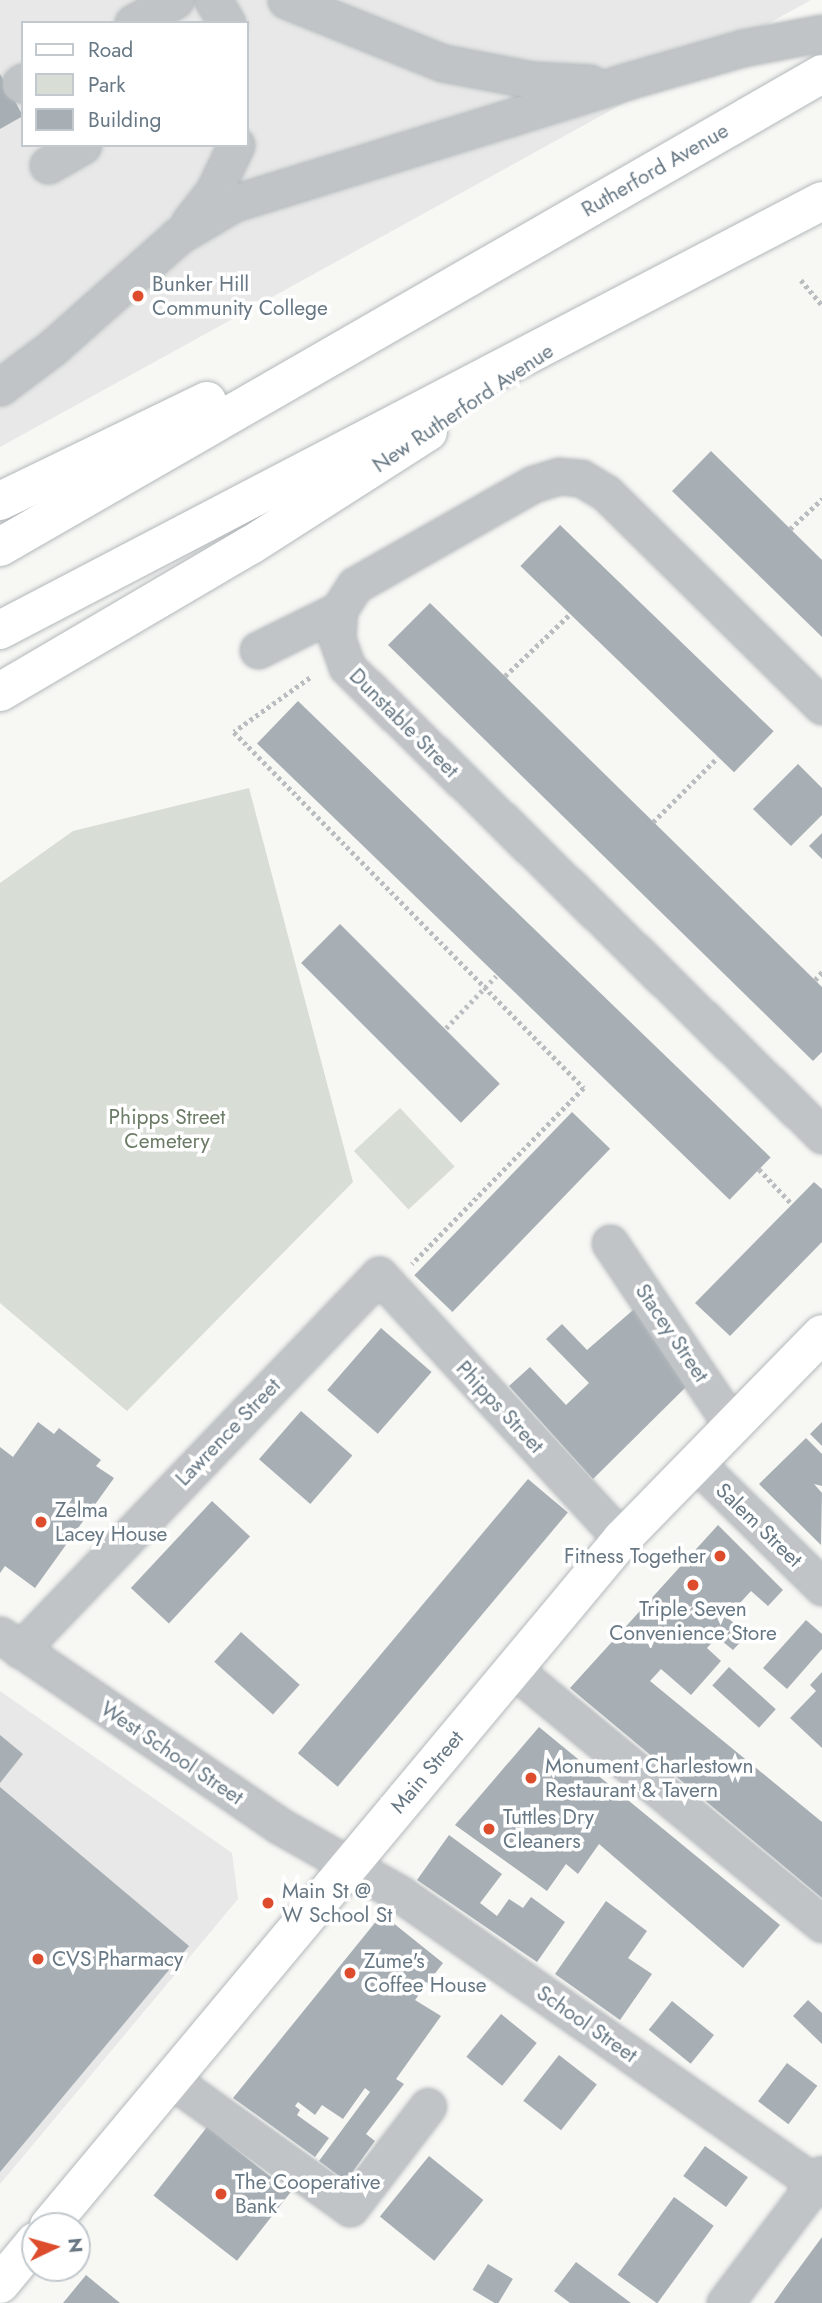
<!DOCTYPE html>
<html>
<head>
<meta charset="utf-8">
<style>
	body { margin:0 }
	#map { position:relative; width:822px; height:2303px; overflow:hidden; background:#f7f7f4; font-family:Jost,sans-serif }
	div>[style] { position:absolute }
	.built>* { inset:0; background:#e7e8e7 }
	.green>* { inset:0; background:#d8ddd5; transform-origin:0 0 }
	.building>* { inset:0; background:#a7afb5; transform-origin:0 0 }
	.path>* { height:4.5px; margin-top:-2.25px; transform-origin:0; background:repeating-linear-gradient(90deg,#babdbf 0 3.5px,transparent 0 7px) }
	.roads { filter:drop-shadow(0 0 2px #b3b8bb) drop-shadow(0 0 2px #b3b8bb) }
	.minor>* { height:35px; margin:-17.5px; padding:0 17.5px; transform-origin:17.5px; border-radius:17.5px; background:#c0c4c7 }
	.major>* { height:38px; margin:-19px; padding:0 19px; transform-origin:19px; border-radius:19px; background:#fff }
	.path-bridge>* { height:4.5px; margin-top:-2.25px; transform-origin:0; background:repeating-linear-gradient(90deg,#babdbf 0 3.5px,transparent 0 7px) }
	.dots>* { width:19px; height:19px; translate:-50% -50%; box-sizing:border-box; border:4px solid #fff; border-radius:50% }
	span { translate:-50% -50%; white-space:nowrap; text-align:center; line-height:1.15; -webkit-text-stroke:7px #fff; paint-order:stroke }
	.street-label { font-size:21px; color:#677884 }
	.poi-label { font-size:21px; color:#677884 }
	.left { translate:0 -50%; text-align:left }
	.right { translate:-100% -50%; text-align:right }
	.park-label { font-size:21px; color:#6b7b65 }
	.legend { position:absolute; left:21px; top:21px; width:228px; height:126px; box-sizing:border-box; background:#fff; border:2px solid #c2c9ce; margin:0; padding:9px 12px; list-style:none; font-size:21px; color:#677884 }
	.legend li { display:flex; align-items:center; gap:14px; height:35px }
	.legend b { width:35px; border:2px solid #c2c9ce }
	.north { position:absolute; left:21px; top:2212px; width:70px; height:70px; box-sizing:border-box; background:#fff; border:2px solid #c2c9ce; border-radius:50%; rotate:85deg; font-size:19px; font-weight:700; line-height:28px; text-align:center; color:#677884 }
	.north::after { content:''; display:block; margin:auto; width:24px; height:32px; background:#dd4d2d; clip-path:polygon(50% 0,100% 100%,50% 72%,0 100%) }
</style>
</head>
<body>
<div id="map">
	<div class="built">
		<div style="clip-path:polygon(evenodd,0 0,811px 0,0 447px,0 0,23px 23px,247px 23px,247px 145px,23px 145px,23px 23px)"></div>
		<div style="clip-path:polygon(0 1691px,232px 1853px,238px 1899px,0 2184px)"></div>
	</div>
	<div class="green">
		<div style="clip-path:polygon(249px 788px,353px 1182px,127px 1411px,0 1303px,0 883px,73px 831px)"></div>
		<div style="left:400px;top:1108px;width:80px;height:63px;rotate:47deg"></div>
	</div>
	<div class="building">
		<div style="clip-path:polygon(0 74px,23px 116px,0 129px)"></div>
		<div style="clip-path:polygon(711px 451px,822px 560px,822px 637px,672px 491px)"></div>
		<div style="left:560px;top:525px;width:297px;height:57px;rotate:44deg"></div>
		<div style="clip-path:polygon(430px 603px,822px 987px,822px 1052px,813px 1061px,388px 645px)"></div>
		<div style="left:298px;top:701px;width:657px;height:59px;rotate:44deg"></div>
		<div style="clip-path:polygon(798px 764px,822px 788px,822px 815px,791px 846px,753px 809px)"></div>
		<div style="clip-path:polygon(822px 833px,822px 859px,809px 846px)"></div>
		<div style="left:340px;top:924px;width:226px;height:55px;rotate:45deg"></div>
		<div style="left:572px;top:1112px;width:53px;height:227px;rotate:44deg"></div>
		<div style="clip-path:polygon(814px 1182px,822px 1189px,822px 1242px,730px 1336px,695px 1303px)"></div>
		<div style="clip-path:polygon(640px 1304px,690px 1383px,593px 1479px,509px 1386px,530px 1367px,566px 1405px,589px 1383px,546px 1339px,562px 1324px,587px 1350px)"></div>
		<div style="left:381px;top:1328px;width:67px;height:82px;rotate:41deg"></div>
		<div style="left:301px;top:1411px;width:68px;height:64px;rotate:41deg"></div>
		<div style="clip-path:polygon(38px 1422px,54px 1434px,59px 1428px,101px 1460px,96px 1466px,114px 1478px,35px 1588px,5px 1566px,0 1573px,0 1447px,13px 1457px)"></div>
		<div style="clip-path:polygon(822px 1422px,822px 1446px,810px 1434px)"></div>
		<div style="clip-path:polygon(806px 1438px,822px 1454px,822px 1486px,814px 1484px,822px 1493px,821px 1545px,759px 1484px)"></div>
		<div style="left:528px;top:1479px;width:52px;height:358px;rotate:40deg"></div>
		<div style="left:212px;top:1501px;width:52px;height:119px;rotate:43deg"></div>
		<div style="clip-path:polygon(718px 1525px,783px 1590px,768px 1606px,751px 1591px,727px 1617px,747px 1635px,733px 1650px,717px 1637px,707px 1648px,721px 1661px,691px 1695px,661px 1669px,650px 1681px,822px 1822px,822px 1898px,570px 1688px)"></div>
		<div style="clip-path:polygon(806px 1620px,822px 1634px,822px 1649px,787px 1689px,763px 1668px)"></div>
		<div style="left:241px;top:1632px;width:79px;height:40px;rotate:42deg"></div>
		<div style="left:729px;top:1667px;width:63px;height:25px;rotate:42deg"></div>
		<div style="clip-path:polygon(822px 1672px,822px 1748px,790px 1718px,816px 1691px,810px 1685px)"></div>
		<div style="clip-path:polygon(539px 1727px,780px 1925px,743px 1968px,599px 1844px,578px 1874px,566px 1864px,547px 1891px,455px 1825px)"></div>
		<div style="clip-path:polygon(0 1735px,23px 1754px,0 1783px)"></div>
		<div style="clip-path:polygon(0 1787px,189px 1946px,0 2172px)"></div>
		<div style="clip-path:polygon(449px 1835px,502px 1874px,480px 1903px,497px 1916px,509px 1899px,523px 1908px,531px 1897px,565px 1922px,537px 1962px,417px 1880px)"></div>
		<div style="clip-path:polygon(606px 1901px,647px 1931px,628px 1958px,652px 1974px,620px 2020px,555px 1974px)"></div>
		<div style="clip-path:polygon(382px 1914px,443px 1963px,415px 2000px,441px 2016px,396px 2079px,404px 2084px,366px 2134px,375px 2141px,346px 2181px,319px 2161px,370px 2092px,365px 2088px,343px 2119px,322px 2105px,315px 2115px,298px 2102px,295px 2106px,300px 2110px,297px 2115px,329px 2138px,315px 2157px,233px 2098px)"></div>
		<div style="clip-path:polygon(808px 2000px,822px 2013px,822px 2044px,793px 2016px)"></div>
		<div style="left:672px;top:2001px;width:54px;height:37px;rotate:39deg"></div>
		<div style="left:501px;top:2014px;width:46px;height:55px;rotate:39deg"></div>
		<div style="left:559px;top:2055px;width:48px;height:58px;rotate:38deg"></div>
		<div style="left:787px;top:2063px;width:38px;height:48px;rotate:37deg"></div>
		<div style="left:207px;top:2127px;width:106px;height:87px;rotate:38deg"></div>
		<div style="left:705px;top:2146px;width:53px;height:37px;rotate:36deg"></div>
		<div style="left:429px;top:2156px;width:70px;height:78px;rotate:39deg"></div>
		<div style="left:674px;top:2197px;width:49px;height:96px;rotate:36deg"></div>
		<div style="clip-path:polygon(822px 2237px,822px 2303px,774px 2303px,786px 2286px)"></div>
		<div style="clip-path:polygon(576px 2262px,631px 2303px,570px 2303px,554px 2291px)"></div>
		<div style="left:488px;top:2264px;width:29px;height:30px;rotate:31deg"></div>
		<div style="clip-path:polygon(86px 2275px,120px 2303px,63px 2303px)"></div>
	</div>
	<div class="path">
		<div style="left:801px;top:280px;width:33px;rotate:50deg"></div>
		<div style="left:790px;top:529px;width:44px;rotate:-43.2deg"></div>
		<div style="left:505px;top:676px;width:90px;rotate:-43.6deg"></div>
		<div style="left:310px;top:678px;width:93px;rotate:144.6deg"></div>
		<div style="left:234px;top:732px;width:499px;rotate:45.5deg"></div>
		<div style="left:584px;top:1088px;width:246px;rotate:134.3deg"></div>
		<div style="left:653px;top:822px;width:91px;rotate:-45deg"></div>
		<div style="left:815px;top:980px;width:11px;rotate:-49deg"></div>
		<div style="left:759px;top:1169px;width:48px;rotate:46.7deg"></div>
	</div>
	<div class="roads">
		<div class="minor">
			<div style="left:213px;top:0;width:27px;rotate:59deg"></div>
			<div style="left:286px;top:0;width:169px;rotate:21.9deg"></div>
			<div style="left:443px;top:63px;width:92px;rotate:10.7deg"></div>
			<div style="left:533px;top:80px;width:57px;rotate:3deg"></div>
			<div style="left:133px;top:23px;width:48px;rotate:-28.7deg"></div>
			<div style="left:20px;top:84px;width:4px;rotate:-34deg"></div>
			<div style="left:48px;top:165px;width:40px;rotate:-29.7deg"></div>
			<div style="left:189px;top:223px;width:41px;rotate:-52deg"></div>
			<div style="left:214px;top:191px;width:51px;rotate:-64.4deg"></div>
			<div style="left:0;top:387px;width:65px;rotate:-36.9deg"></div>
			<div style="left:52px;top:348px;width:169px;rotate:-41.6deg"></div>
			<div style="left:178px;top:236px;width:65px;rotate:-30.5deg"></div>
			<div style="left:234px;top:203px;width:412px;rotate:-17.2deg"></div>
			<div style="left:628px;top:81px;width:120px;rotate:-16deg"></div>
			<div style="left:743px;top:48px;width:80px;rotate:-10.8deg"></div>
			<div style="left:258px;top:650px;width:90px;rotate:-26.3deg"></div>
			<div style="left:822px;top:706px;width:303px;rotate:-135.4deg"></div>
			<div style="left:606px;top:493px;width:29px;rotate:-149deg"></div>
			<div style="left:581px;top:478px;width:22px;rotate:-175deg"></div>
			<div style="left:559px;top:476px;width:27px;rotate:163deg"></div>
			<div style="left:533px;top:484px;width:205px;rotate:150.4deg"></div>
			<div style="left:355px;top:585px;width:30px;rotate:123deg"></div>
			<div style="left:339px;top:610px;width:29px;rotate:94deg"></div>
			<div style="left:337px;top:639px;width:30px;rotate:70deg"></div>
			<div style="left:347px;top:667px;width:667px;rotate:44.57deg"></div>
			<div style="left:610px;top:1243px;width:219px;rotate:56.2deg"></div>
			<div style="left:696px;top:1463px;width:177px;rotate:44.5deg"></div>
			<div style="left:0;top:1635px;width:339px;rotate:34.3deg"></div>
			<div style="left:280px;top:1826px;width:138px;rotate:29.5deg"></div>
			<div style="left:400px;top:1894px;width:514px;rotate:34.86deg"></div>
			<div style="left:20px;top:1650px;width:519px;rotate:-46.25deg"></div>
			<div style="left:379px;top:1275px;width:359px;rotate:47.4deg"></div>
			<div style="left:514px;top:1670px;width:399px;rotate:39.5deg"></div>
			<div style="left:170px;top:2079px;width:221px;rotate:35.6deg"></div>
			<div style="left:350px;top:2208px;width:128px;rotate:-52.6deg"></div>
			<div style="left:725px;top:2303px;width:161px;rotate:-53.1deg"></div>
		</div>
		<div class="major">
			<div style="left:0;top:501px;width:230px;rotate:-25.8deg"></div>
			<div style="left:0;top:547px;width:948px;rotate:-29.92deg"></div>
			<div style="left:0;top:630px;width:927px;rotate:-27.56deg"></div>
			<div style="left:0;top:692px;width:291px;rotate:-30.4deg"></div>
			<div style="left:251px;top:545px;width:210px;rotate:-32.6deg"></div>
			<div style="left:49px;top:2226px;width:895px;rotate:-50.17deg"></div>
			<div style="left:622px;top:1539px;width:286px;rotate:-45.7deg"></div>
			<div style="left:0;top:2284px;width:55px;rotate:-50.2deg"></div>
		</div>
	</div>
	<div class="path-bridge">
		<div style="left:446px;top:1028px;width:72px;rotate:-46.1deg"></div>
	</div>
	<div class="dots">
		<div style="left:138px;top:296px;background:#dd4d2d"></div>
		<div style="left:41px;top:1522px;background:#dd4d2d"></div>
		<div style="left:720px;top:1556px;background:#dd4d2d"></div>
		<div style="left:693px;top:1585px;background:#dd4d2d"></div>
		<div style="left:531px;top:1778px;background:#dd4d2d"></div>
		<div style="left:489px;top:1829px;background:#dd4d2d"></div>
		<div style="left:268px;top:1903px;background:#dd4d2d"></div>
		<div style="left:38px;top:1959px;background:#dd4d2d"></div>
		<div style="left:350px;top:1973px;background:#dd4d2d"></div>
		<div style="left:221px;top:2194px;background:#dd4d2d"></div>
	</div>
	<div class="street-label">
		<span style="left:655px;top:170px;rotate:-30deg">Rutherford Avenue</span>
		<span style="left:463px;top:408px;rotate:-34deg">New Rutherford Avenue</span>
		<span style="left:404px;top:723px;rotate:45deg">Dunstable Street</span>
		<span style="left:672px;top:1333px;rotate:56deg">Stacey Street</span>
		<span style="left:500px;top:1407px;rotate:47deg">Phipps Street</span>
		<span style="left:228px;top:1432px;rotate:-46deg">Lawrence Street</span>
		<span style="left:759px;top:1525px;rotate:44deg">Salem Street</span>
		<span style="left:172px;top:1753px;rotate:34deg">West School Street</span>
		<span style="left:427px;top:1772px;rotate:-50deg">Main Street</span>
		<span style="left:587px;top:2024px;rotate:35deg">School Street</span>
	</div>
	<div class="poi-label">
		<span class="left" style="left:152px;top:296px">Bunker Hill<br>Community College</span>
		<span class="left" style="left:55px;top:1522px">Zelma<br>Lacey House</span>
		<span class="right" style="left:706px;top:1556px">Fitness Together</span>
		<span style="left:693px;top:1621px">Triple Seven<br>Convenience Store</span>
		<span class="left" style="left:545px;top:1778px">Monument Charlestown<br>Restaurant &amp; Tavern</span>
		<span class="left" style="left:503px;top:1829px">Tuttles Dry<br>Cleaners</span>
		<span class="left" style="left:282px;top:1903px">Main St @<br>W School St</span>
		<span class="left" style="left:52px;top:1959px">CVS Pharmacy</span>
		<span class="left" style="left:364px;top:1973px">Zume's<br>Coffee House</span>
		<span class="left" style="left:235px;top:2194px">The Cooperative<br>Bank</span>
	</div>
	<div class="park-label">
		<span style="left:167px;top:1129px">Phipps Street<br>Cemetery</span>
	</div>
	<ul class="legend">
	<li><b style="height:9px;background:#fff"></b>Road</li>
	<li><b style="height:19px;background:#d8ddd5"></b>Park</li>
	<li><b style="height:19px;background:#a7afb5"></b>Building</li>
	</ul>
	<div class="north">N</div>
</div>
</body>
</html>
